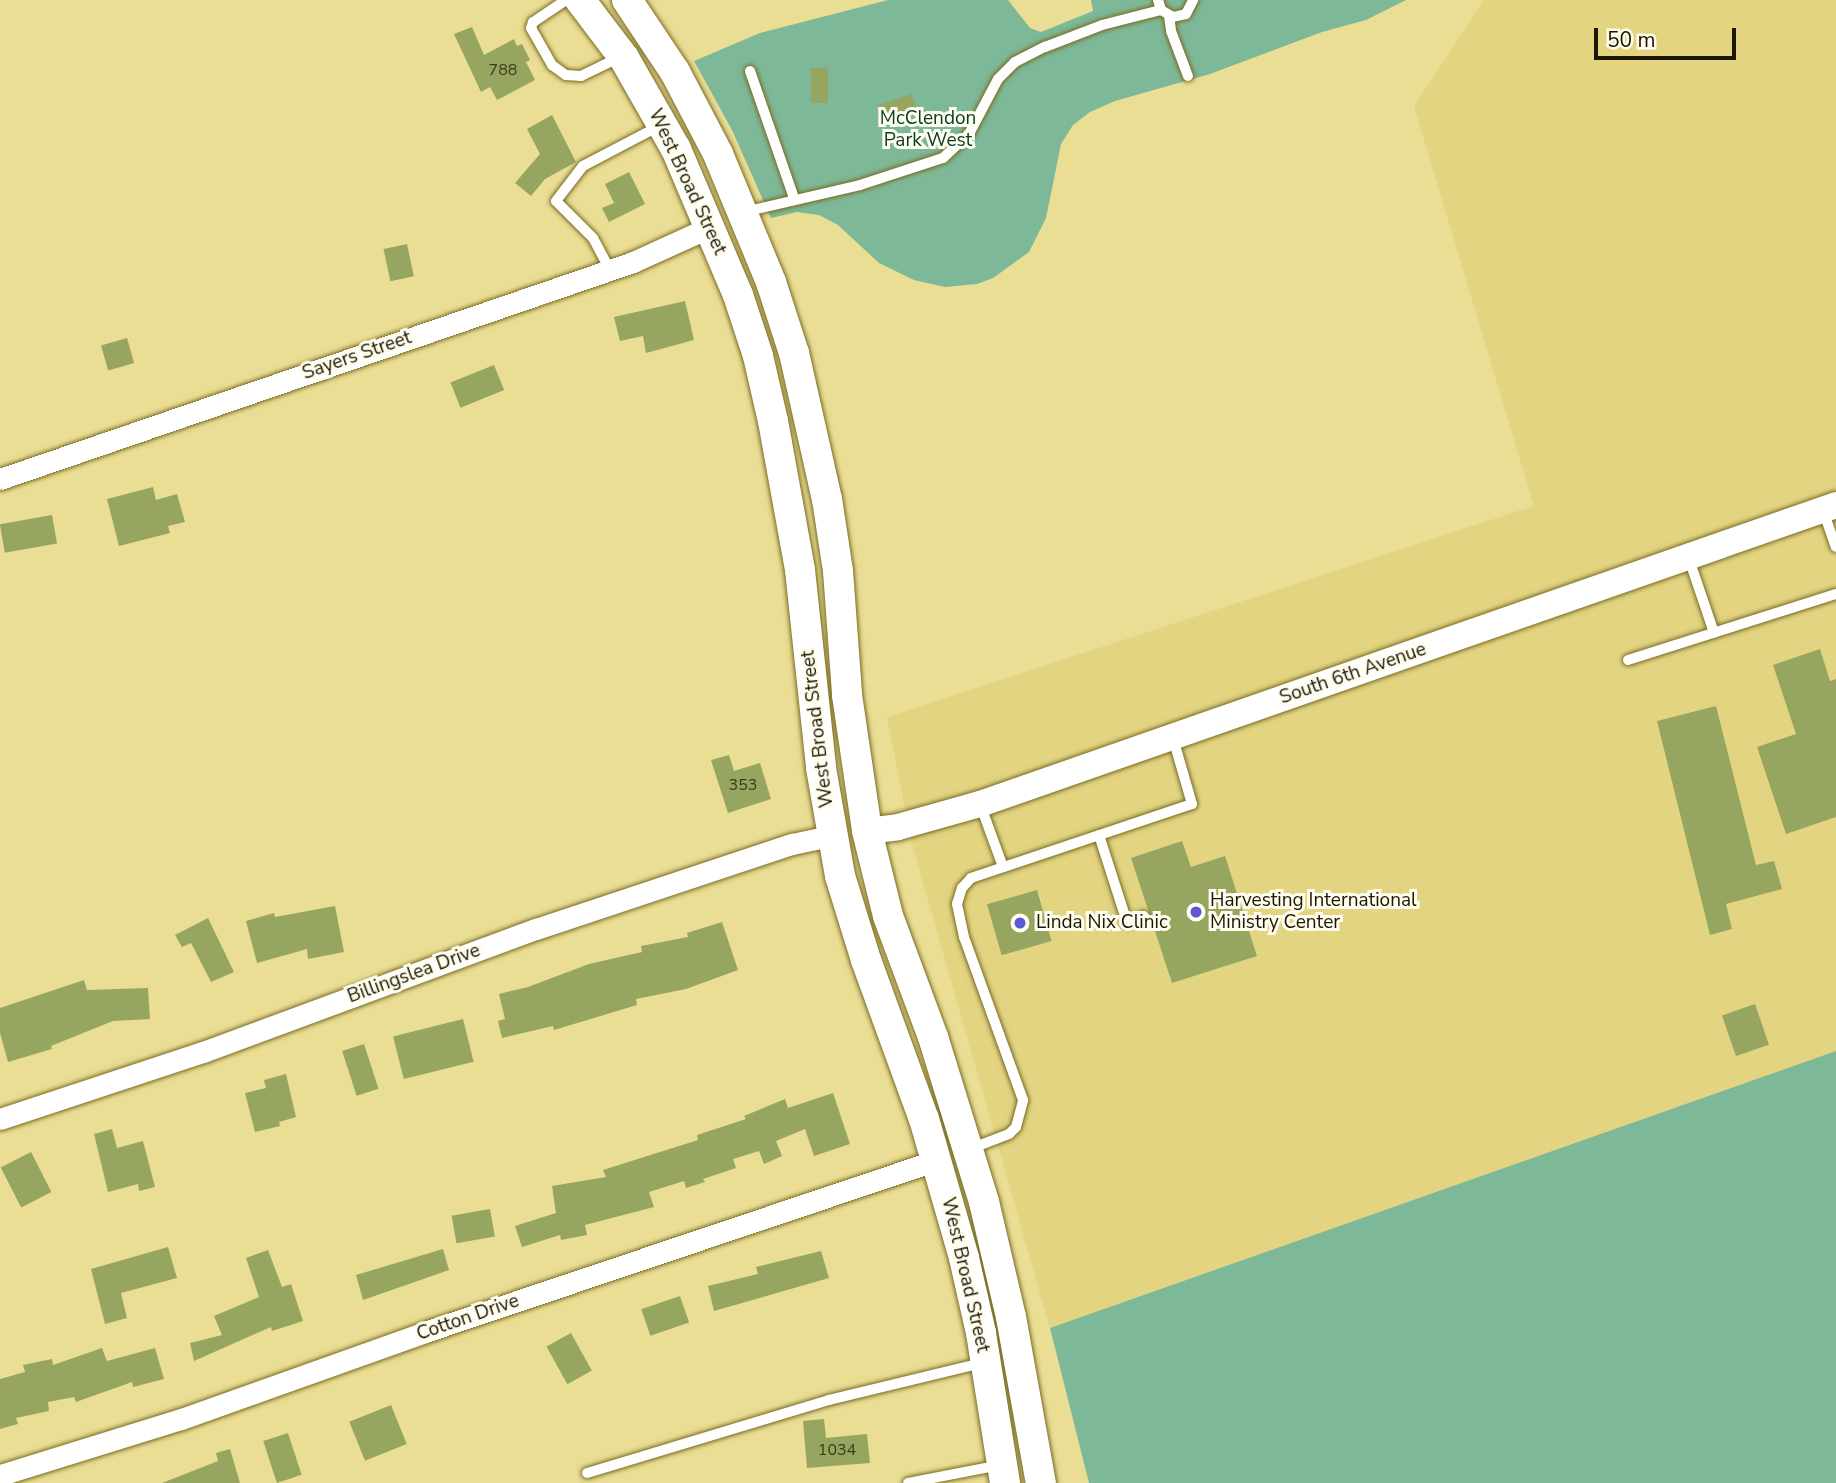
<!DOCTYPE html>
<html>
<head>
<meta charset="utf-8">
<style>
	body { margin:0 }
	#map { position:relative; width:1836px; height:1483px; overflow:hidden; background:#eadd94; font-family:"Nunito Sans",sans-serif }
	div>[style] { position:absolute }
	.built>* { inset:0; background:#e3d482 }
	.green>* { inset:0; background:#7db998 }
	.building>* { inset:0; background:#96a661; transform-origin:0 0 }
	.roads { filter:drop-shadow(0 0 2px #796c22) drop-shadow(0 0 2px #796c22) }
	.service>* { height:10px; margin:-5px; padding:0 5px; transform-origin:5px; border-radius:5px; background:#fff }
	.minor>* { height:21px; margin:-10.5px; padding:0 10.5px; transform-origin:10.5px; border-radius:10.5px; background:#fff }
	.tertiary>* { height:26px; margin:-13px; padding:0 13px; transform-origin:13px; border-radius:13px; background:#fff }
	.secondary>* { height:30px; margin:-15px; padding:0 15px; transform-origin:15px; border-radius:15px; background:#fff }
	.dots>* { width:19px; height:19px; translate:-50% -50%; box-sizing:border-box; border:4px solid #fffdef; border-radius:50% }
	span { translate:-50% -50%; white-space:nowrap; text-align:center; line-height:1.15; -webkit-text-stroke:6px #fffdef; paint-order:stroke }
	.number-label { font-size:16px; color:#3a3b18 }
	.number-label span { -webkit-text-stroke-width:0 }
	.park-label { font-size:19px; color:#0a3a25 }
	.street-label { font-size:19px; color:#1c1700 }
	.poi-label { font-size:19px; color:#1c1700 }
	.left { translate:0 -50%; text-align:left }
	.scale { position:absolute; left:1594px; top:28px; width:142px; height:32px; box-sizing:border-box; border:4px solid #1c1700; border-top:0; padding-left:9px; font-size:21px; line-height:24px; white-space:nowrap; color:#1c1700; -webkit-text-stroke:5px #fffdef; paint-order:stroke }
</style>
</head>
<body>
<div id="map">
	<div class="built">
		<div style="clip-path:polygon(1484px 0,1836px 0,1836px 1051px,1050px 1328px,912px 844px,887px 717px,1534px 506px,1414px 106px)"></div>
	</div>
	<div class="green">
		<div style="clip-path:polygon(888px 0,1008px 0,1030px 28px,1041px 32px,1093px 11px,1091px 0,1406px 0,1366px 20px,1322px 32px,1210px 74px,1115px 101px,1090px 112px,1073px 125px,1061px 144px,1046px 218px,1029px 252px,993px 278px,977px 284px,945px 287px,914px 280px,879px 263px,838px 225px,819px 215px,797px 212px,771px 218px,732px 130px,694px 61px,760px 33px)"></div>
		<div style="clip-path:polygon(1836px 1051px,1836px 1483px,1089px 1483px,1050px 1328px)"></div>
	</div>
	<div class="building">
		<div style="clip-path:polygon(472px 27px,484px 55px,514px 39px,517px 46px,522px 44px,530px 60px,526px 62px,535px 80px,497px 100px,490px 87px,481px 92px,454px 34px)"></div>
		<div style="left:811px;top:68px;width:17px;height:35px"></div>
		<div style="left:912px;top:94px;width:16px;height:36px;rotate:72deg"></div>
		<div style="clip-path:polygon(552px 115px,576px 162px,545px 179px,531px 196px,515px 183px,540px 154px,527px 129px)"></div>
		<div style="clip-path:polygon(629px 172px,645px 204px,609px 222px,602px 208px,614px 203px,605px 184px)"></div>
		<div style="left:407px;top:244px;width:33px;height:24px;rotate:78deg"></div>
		<div style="clip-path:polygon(685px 301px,694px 340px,646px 353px,643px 336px,620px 341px,614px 317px)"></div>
		<div style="left:127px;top:338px;width:26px;height:27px;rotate:74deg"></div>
		<div style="left:494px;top:365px;width:27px;height:47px;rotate:68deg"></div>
		<div style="clip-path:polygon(153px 487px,156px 500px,177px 494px,185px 522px,168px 526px,170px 533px,119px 546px,107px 499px)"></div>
		<div style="left:52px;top:515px;width:29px;height:53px;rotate:80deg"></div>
		<div style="clip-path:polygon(1820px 649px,1830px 681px,1836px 679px,1836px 817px,1786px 834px,1757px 747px,1796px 734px,1773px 665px)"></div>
		<div style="clip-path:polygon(1716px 706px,1756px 865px,1774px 861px,1782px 889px,1726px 904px,1732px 929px,1710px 935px,1657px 721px)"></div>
		<div style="clip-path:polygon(729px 755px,734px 771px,760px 763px,771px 799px,728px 813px,711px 760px)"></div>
		<div style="clip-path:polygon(1182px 841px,1191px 867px,1225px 856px,1257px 956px,1172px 983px,1131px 858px)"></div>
		<div style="left:1037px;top:890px;width:53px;height:52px;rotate:74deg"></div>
		<div style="clip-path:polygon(335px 906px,344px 952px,308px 959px,307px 949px,257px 963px,246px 921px,274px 913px,275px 917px)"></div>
		<div style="clip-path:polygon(208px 918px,234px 972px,211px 982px,191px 943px,182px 947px,175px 935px)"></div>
		<div style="clip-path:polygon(722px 922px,738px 970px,686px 989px,636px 999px,637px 1005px,554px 1030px,553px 1026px,502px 1038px,498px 1021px,505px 1019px,499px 994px,528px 987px,589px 964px,642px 952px,641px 946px,688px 937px,687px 933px)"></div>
		<div style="clip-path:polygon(84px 980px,87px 990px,148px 988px,150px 1019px,113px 1021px,51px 1046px,52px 1049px,8px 1062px,0 1033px,0 1008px)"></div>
		<div style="left:1755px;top:1004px;width:43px;height:35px;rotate:71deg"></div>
		<div style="left:463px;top:1019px;width:44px;height:72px;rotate:76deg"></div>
		<div style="left:364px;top:1044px;width:47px;height:23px;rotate:72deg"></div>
		<div style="clip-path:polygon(286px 1074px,296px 1117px,279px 1122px,280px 1126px,255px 1132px,245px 1093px,266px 1088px,264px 1080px)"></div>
		<div style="clip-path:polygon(833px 1093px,850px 1144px,814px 1156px,805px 1129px,776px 1141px,782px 1156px,764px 1164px,759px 1151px,733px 1159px,736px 1168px,703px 1179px,705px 1182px,686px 1188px,684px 1181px,649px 1192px,654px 1207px,585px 1225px,587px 1235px,561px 1240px,560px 1235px,522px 1247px,515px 1226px,556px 1213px,552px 1186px,606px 1177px,603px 1170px,698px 1140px,697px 1135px,746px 1119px,744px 1116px,785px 1099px,788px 1108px)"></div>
		<div style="clip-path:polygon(112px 1129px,117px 1148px,143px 1141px,155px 1187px,139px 1191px,138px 1184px,108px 1192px,94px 1134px)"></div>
		<div style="left:31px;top:1152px;width:45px;height:34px;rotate:63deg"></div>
		<div style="left:490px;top:1209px;width:28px;height:39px;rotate:80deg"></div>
		<div style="clip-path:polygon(168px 1247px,177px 1278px,121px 1293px,127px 1318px,105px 1324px,91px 1269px)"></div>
		<div style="clip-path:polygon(443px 1249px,449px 1270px,363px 1300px,356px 1275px)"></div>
		<div style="clip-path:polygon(268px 1250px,282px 1287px,291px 1284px,303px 1321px,272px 1331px,271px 1327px,194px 1361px,190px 1343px,222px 1335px,214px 1316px,259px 1297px,246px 1258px)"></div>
		<div style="clip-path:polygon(821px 1251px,829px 1278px,714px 1311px,708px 1286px,758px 1274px,756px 1267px)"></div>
		<div style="left:680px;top:1296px;width:28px;height:41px;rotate:71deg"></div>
		<div style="left:571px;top:1333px;width:43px;height:28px;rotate:61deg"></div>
		<div style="clip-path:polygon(102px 1348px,107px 1361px,155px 1348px,164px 1379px,133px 1387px,132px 1382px,76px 1402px,74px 1397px,48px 1402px,49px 1411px,16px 1418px,18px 1424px,0 1429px,0 1379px,25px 1372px,23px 1365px,52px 1359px,53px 1365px)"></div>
		<div style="left:391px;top:1405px;width:42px;height:45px;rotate:68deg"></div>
		<div style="clip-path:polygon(824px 1419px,826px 1438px,867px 1434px,870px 1463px,807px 1468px,803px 1421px)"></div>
		<div style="left:288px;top:1433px;width:44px;height:26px;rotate:72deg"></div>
		<div style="clip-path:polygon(230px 1449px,240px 1483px,162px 1483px,218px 1461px,216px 1453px)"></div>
	</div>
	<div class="roads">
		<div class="service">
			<div style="left:566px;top:0;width:40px;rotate:146deg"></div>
			<div style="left:533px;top:22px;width:6px;rotate:108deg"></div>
			<div style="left:531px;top:28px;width:43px;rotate:60.4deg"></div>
			<div style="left:552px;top:65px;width:17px;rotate:36deg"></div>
			<div style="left:566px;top:75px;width:15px;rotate:4deg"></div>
			<div style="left:581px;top:76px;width:43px;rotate:-26deg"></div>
			<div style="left:1158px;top:0;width:10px;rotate:73deg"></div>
			<div style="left:1161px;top:10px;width:14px;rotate:30deg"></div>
			<div style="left:1173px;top:17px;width:13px;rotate:-13deg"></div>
			<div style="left:1186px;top:14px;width:16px;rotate:-63deg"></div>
			<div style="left:1169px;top:16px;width:15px;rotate:82deg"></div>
			<div style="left:1171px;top:31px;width:48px;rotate:69.3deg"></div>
			<div style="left:750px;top:71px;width:134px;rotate:70.9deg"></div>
			<div style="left:744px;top:212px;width:119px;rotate:-13.1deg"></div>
			<div style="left:860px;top:185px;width:87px;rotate:-18deg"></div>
			<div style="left:943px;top:158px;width:35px;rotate:-43deg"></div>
			<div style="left:969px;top:134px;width:62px;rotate:-62.2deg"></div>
			<div style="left:998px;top:79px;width:24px;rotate:-45deg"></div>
			<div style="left:1015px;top:62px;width:34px;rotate:-27deg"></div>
			<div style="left:1045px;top:47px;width:61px;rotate:-21.1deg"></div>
			<div style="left:1102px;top:25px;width:61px;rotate:-14.3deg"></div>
			<div style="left:610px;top:270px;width:36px;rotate:-118deg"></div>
			<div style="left:593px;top:238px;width:52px;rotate:-135deg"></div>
			<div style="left:556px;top:201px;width:44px;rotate:-52.4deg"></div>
			<div style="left:583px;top:166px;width:88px;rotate:-27.7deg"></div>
			<div style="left:1823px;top:510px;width:39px;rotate:71deg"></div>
			<div style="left:1688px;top:556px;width:81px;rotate:71.3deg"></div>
			<div style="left:1628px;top:660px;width:218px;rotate:-17.6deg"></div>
			<div style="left:980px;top:804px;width:67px;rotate:69.9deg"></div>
			<div style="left:1099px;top:835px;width:91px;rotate:72.2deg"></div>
			<div style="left:1127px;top:922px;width:18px;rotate:-19deg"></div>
			<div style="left:970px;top:1149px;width:42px;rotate:-21deg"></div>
			<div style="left:1009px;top:1134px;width:10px;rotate:-45deg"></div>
			<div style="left:1016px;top:1127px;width:28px;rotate:-75deg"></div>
			<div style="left:1023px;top:1100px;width:173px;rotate:-109.9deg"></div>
			<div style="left:964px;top:937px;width:34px;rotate:-102deg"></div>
			<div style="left:957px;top:904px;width:17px;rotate:-73deg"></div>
			<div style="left:962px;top:888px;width:13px;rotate:-48deg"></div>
			<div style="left:971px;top:878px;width:233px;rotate:-18.5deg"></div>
			<div style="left:1192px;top:804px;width:69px;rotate:-106.1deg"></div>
			<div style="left:587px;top:1473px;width:253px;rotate:-16.8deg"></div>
			<div style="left:829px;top:1400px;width:157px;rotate:-13.6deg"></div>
			<div style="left:908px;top:1483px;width:95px;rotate:-11deg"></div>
		</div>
		<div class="minor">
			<div style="left:0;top:479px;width:669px;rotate:-18.92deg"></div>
			<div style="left:633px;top:262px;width:85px;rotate:-24.4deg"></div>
			<div style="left:0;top:1119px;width:214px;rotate:-18.3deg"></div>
			<div style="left:203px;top:1052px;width:355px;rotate:-20.3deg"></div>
			<div style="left:536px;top:929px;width:270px;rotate:-18.4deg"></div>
			<div style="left:792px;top:844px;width:40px;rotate:-12deg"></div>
			<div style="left:0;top:1475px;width:189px;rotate:-17.2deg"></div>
			<div style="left:181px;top:1419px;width:256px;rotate:-19.6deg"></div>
			<div style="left:422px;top:1333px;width:543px;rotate:-18.57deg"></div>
		</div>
		<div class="tertiary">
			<div style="left:867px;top:831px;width:31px;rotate:-7deg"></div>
			<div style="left:898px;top:827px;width:85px;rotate:-15.7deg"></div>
			<div style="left:980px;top:804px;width:907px;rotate:-19.25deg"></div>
		</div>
		<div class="secondary">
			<div style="left:580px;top:0;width:73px;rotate:52.8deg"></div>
			<div style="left:624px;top:58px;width:105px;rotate:60.3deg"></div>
			<div style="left:676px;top:149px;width:159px;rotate:67deg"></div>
			<div style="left:738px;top:295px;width:64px;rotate:71.8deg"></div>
			<div style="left:758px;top:356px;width:67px;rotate:77deg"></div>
			<div style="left:773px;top:421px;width:151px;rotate:79.7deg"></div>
			<div style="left:800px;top:570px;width:199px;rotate:83.9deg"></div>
			<div style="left:821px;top:768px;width:110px;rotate:80deg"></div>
			<div style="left:840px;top:876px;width:88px;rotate:72.8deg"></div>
			<div style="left:866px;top:960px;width:169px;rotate:70deg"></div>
			<div style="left:924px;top:1119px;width:145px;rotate:73.9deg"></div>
			<div style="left:964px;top:1258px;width:77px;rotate:77.2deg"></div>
			<div style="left:981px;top:1333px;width:152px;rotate:80.9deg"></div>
			<div style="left:627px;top:0;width:87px;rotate:56.3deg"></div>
			<div style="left:675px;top:72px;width:93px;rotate:62.3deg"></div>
			<div style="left:718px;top:154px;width:139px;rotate:67.5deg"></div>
			<div style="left:771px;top:282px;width:75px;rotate:72.1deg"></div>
			<div style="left:794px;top:353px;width:150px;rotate:77.3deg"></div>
			<div style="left:827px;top:499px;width:73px;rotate:81.3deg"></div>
			<div style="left:838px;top:571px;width:124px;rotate:85.8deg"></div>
			<div style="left:847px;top:695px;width:137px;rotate:81.6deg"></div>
			<div style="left:867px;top:831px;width:88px;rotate:76.1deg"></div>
			<div style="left:888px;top:916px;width:129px;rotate:69.6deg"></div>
			<div style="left:933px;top:1037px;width:173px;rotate:72.8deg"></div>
			<div style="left:984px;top:1202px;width:118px;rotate:76.8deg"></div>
			<div style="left:1011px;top:1317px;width:169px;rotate:79.8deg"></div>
		</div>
	</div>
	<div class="dots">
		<div style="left:1196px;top:912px;background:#5b58d0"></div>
		<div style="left:1020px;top:923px;background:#5b58d0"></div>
	</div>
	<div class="number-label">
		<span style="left:503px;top:70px">788</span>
		<span style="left:743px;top:785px">353</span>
		<span style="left:837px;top:1450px">1034</span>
	</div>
	<div class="park-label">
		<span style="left:928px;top:130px">McClendon<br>Park West</span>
	</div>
	<div class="street-label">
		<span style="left:687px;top:182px;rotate:65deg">West Broad Street</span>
		<span style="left:357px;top:356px;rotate:-19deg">Sayers Street</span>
		<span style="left:1353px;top:674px;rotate:-19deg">South 6th Avenue</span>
		<span style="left:818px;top:729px;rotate:-97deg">West Broad Street</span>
		<span style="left:414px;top:974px;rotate:-20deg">Billingslea Drive</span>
		<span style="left:965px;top:1275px;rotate:77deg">West Broad Street</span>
		<span style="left:468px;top:1318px;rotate:-19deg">Cotton Drive</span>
	</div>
	<div class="poi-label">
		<span class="left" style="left:1210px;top:912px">Harvesting International<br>Ministry Center</span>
		<span class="left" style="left:1036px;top:923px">Linda Nix Clinic</span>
	</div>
	<div class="scale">50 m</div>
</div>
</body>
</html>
